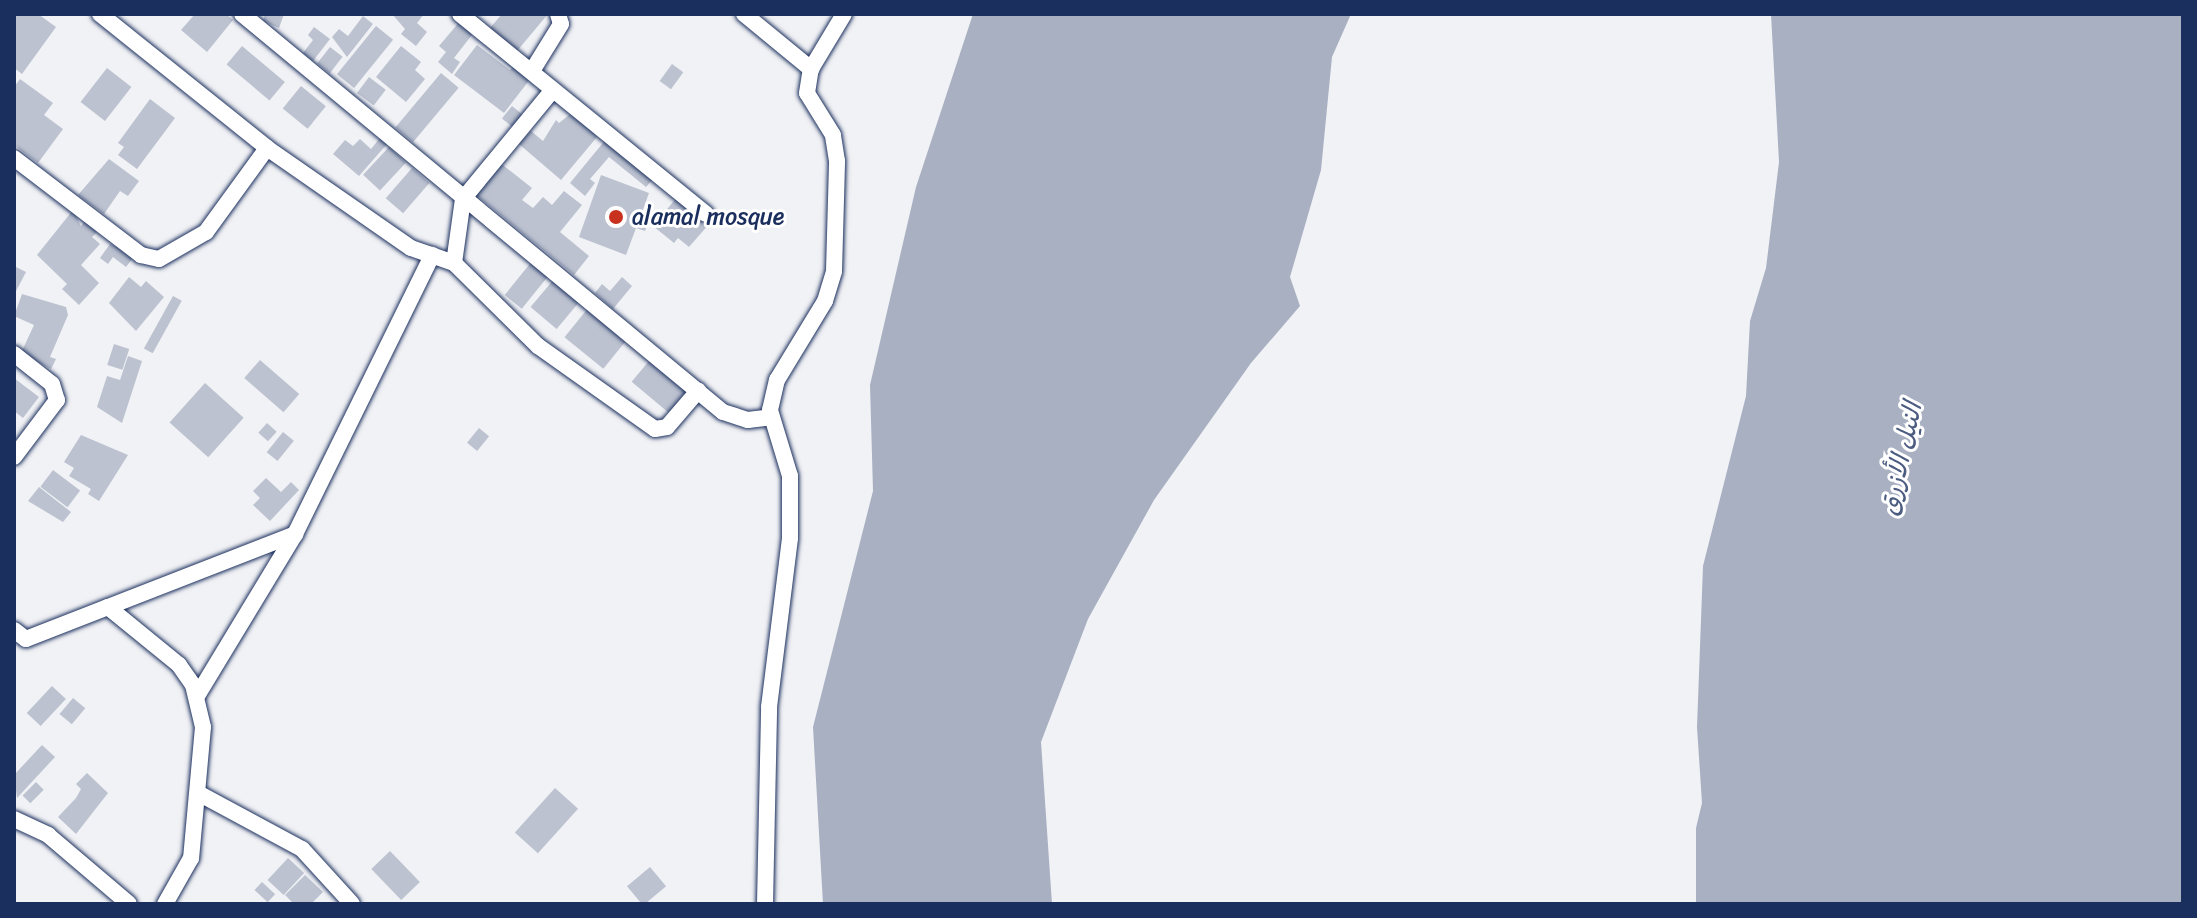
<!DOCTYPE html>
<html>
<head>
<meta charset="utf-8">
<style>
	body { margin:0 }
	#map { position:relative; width:2197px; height:918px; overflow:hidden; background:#f1f2f5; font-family:Sriracha,"Playpen Sans Arabic",sans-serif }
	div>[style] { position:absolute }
	.water>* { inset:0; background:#a8b0c2 }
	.building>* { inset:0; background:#bcc2d0; transform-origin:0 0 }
	.roads { filter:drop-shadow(0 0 2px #1b2f5e) drop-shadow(0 0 2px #1b2f5e) }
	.minor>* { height:16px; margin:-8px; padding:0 8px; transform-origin:8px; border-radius:8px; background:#fff }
	.dots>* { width:22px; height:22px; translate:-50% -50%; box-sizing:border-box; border:4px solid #fff; border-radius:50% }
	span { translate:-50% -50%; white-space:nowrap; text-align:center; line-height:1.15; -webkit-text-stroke:6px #fff; paint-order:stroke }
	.poi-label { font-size:24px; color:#1b2f5e }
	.left { translate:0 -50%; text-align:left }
	.water-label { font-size:26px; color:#4c5c81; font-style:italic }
	.frame { position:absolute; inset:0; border:16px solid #1b2f5e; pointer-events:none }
</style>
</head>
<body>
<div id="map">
	<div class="water">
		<div style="clip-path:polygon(973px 14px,1351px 14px,1332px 57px,1321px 170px,1290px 277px,1300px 306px,1251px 363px,1154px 500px,1088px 619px,1041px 742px,1052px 904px,823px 904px,813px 727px,873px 491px,870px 385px,916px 187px)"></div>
		<div style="clip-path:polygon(1771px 14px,2183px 14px,2183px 904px,1696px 904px,1696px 828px,1702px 803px,1697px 727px,1703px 566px,1746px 396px,1750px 321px,1766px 268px,1779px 162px)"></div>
	</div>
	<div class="building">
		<div style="clip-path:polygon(14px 14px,38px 14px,56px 27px,22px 74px,14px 68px)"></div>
		<div style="clip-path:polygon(195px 14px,226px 14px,233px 20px,207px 52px,181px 30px)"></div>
		<div style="clip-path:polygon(265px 14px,284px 14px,279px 28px,263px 21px)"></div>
		<div style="clip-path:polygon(392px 14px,424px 14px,417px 23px,427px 32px,416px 46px,401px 34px,405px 29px)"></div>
		<div style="clip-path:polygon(502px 14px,548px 14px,517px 51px,490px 28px)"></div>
		<div style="clip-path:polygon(363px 16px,373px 24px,347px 57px,332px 37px,339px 29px,348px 36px)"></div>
		<div style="clip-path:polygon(461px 20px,475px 31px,454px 58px,460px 62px,452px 74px,438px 62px,446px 52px,439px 46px)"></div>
		<div style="left:376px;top:26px;width:22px;height:62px;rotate:39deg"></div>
		<div style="clip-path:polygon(314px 27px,330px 39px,313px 61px,303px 53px,313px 40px,308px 35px)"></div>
		<div style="clip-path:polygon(477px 45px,510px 70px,515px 65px,531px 78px,504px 113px,454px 75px)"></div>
		<div style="left:242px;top:46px;width:56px;height:24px;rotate:40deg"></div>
		<div style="clip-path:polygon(401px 46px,421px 62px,415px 70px,425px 79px,406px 102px,376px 77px)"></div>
		<div style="left:330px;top:47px;width:16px;height:21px;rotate:38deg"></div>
		<div style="left:672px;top:64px;width:14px;height:21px;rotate:36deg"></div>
		<div style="left:107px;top:68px;width:31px;height:43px;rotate:38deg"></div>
		<div style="left:441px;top:73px;width:23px;height:71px;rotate:40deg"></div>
		<div style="left:369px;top:77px;width:21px;height:20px;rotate:37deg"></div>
		<div style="clip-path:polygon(20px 79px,53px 103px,44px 115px,63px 129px,38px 163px,14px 145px,14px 87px)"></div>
		<div style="left:301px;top:86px;width:32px;height:29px;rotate:39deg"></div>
		<div style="clip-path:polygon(150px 99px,175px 118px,137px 169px,118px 155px,124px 147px,118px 143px)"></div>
		<div style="left:512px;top:106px;width:19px;height:16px;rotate:39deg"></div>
		<div style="clip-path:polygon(574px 111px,597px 137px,561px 180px,519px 144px,531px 131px,543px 141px,556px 120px,559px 123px)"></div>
		<div style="clip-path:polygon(380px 138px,387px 144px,359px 176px,333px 154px,345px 140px,353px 146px,360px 139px,371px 149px)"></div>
		<div style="clip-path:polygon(607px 138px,654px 178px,646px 187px,609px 157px,590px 179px,595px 183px,585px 196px,570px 183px)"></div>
		<div style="left:389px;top:147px;width:23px;height:38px;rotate:43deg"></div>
		<div style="clip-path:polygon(109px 159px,139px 181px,128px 196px,120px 191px,104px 214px,78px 195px)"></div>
		<div style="clip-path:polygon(499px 162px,532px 188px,522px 200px,533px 208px,543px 197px,552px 205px,564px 191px,582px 205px,560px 232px,589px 256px,574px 275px,474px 193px)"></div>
		<div style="left:412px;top:168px;width:23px;height:40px;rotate:41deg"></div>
		<div style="clip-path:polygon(601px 175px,649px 193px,641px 215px,650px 218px,645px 231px,636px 228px,626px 255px,579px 237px)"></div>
		<div style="clip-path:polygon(678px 196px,710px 223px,689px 247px,678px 238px,674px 243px,653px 226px)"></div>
		<div style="clip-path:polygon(73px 210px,81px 226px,85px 221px,97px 232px,92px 237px,100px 244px,81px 265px,99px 283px,79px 305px,62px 289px,67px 284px,37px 255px)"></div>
		<div style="clip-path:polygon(110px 244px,135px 255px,126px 267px,113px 257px,108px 264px,100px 258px)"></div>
		<div style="left:533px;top:260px;width:22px;height:45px;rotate:39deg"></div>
		<div style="clip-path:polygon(14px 266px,26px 272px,14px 295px)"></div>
		<div style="clip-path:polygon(129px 277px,141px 287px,146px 281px,164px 297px,136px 331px,109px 303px)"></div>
		<div style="clip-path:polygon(622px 277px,632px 286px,613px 309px,595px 293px,602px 284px,610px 291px)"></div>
		<div style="left:555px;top:278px;width:34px;height:38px;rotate:40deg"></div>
		<div style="clip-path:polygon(22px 294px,66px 307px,68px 315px,50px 357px,56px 359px,51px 369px,21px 353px,34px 325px,14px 316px)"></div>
		<div style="left:173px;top:296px;width:10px;height:60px;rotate:29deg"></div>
		<div style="left:589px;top:307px;width:50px;height:39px;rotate:39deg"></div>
		<div style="left:114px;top:344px;width:16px;height:22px;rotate:18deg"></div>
		<div style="clip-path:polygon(128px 356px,142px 361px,122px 423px,97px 407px,107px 376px,120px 380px)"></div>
		<div style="left:260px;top:360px;width:52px;height:24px;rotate:41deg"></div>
		<div style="left:649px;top:361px;width:48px;height:27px;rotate:40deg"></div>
		<div style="clip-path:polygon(14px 378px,39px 397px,23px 418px,14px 411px)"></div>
		<div style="left:205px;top:383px;width:52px;height:53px;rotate:42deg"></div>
		<div style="left:267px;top:423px;width:13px;height:13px;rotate:42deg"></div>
		<div style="left:479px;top:428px;width:13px;height:19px;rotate:39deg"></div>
		<div style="left:283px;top:432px;width:14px;height:26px;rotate:39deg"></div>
		<div style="clip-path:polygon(81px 435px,128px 455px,99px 501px,88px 494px,91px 489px,69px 476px,74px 468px,64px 462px)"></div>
		<div style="left:53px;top:470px;width:34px;height:21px;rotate:37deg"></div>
		<div style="clip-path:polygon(266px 478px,281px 492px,291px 482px,299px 490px,270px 521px,253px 505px,260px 498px,253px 491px)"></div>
		<div style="clip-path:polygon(39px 487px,71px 512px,63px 522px,28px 501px)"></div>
		<div style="left:52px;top:686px;width:19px;height:37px;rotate:43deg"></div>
		<div style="left:73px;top:698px;width:16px;height:21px;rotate:40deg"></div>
		<div style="clip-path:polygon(42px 745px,55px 757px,17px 798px,14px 775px)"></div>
		<div style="clip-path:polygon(87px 773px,108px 793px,76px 834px,58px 817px,76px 798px,81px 789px,76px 784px)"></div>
		<div style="left:36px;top:782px;width:11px;height:19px;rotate:45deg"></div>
		<div style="left:555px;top:788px;width:31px;height:60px;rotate:42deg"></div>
		<div style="left:390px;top:851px;width:43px;height:26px;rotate:46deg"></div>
		<div style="left:288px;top:858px;width:22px;height:30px;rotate:43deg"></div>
		<div style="left:650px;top:867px;width:25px;height:30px;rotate:50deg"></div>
		<div style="clip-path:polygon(305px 875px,323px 892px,311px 904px,294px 904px,285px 895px)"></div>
		<div style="left:262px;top:882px;width:18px;height:11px;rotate:43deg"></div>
	</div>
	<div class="roads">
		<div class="minor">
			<div style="left:100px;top:14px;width:214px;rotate:38.7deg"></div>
			<div style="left:267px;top:148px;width:175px;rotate:34.8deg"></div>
			<div style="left:411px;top:248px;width:46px;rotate:19.2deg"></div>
			<div style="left:454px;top:263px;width:118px;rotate:44.7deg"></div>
			<div style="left:538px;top:346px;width:143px;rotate:35.4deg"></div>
			<div style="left:655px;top:429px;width:12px;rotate:-9deg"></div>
			<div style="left:667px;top:427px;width:48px;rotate:-49.3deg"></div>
			<div style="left:242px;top:14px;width:624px;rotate:39.61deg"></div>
			<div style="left:723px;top:412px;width:26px;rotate:18deg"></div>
			<div style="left:748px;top:420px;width:23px;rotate:-7deg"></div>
			<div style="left:460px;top:14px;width:317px;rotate:39.1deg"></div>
			<div style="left:744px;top:14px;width:87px;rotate:39.4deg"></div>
			<div style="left:532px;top:71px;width:55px;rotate:-58.3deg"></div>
			<div style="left:561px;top:24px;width:10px;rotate:-107deg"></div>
			<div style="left:14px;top:158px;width:160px;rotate:37.4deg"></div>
			<div style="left:141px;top:255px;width:18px;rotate:13deg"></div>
			<div style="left:159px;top:259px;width:54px;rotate:-29.9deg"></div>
			<div style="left:206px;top:232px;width:104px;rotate:-54deg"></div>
			<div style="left:454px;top:263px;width:65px;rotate:-82deg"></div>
			<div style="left:463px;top:199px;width:141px;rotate:-50.5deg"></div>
			<div style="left:14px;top:354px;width:48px;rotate:38.3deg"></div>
			<div style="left:52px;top:384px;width:17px;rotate:73deg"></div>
			<div style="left:57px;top:400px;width:71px;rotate:127deg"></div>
			<div style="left:108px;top:607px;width:201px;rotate:-21.3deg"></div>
			<div style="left:14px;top:630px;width:15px;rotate:37deg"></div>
			<div style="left:26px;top:639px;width:88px;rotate:-21.3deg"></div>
			<div style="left:108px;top:607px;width:92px;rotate:39.2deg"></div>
			<div style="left:179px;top:665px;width:24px;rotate:55deg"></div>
			<div style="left:193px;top:685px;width:43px;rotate:76.6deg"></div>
			<div style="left:203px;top:727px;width:132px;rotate:95.2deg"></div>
			<div style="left:191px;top:858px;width:53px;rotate:119.5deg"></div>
			<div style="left:197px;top:696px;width:189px;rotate:-58.8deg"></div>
			<div style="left:295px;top:534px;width:311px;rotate:-63.8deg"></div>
			<div style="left:198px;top:793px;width:118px;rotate:28.3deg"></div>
			<div style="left:302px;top:849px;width:74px;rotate:47.7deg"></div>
			<div style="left:14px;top:819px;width:38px;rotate:25deg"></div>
			<div style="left:48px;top:835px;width:106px;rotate:40.4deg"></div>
			<div style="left:765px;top:904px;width:197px;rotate:-88.8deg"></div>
			<div style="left:769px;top:707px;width:170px;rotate:-82.9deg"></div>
			<div style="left:790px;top:538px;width:62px;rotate:-90deg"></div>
			<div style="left:790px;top:476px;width:69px;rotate:-106.9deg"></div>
			<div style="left:770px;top:410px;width:31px;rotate:-77deg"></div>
			<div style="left:777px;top:380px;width:92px;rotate:-58.7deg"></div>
			<div style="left:825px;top:301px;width:31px;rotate:-73deg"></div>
			<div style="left:834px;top:271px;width:110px;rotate:-88.4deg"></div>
			<div style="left:837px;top:161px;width:26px;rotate:-99deg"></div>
			<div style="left:833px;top:135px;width:49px;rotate:-121.8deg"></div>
			<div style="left:807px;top:93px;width:24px;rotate:-81deg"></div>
			<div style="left:811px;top:69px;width:64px;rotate:-59deg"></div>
		</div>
	</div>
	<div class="dots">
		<div style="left:616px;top:217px;background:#c8321e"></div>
	</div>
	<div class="poi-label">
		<span class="left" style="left:632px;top:217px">alamal mosque</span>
	</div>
	<div class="water-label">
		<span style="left:1901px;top:459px;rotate:-77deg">النيل الأزرق</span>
	</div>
	<div class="frame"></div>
</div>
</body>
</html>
